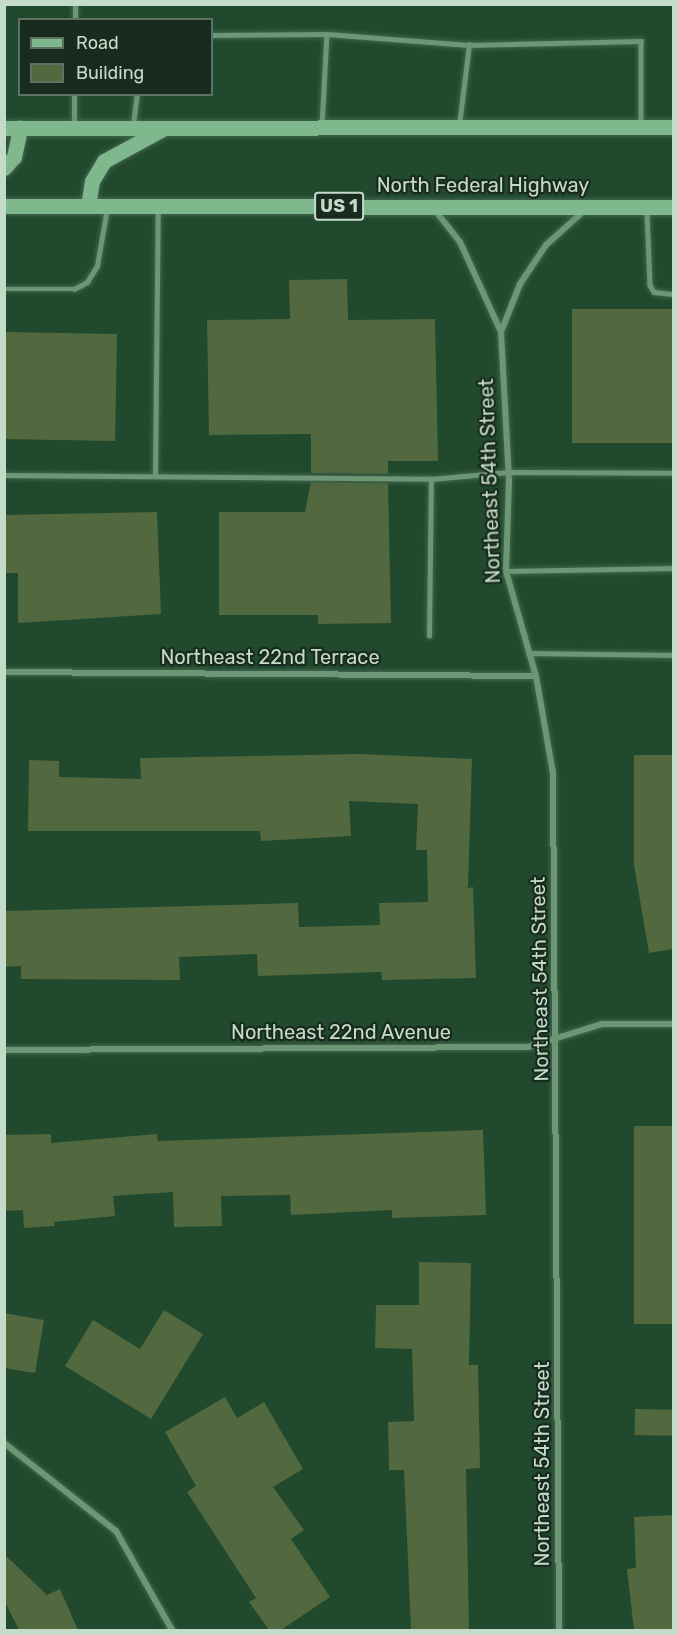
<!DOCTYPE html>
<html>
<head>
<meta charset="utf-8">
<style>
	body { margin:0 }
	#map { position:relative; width:678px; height:1635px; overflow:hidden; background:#21492d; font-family:Rubik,sans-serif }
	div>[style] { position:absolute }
	.building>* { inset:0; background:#52683f; transform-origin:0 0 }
	.roads { filter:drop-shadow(0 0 2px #42664e) drop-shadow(0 0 2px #42664e) }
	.service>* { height:4.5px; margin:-2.25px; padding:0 2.25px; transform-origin:2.25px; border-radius:2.25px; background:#6c9676 }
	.minor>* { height:6px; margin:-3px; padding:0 3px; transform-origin:3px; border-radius:3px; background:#6c9676 }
	.primary>* { height:15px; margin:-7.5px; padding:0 7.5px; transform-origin:7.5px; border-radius:7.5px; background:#7eb88c }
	span { translate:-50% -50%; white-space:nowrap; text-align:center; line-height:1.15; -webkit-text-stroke:4.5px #192b1e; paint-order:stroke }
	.shield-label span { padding:2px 4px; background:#192b1e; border:2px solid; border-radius:4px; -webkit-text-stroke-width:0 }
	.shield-label { font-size:18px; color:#c5dbc9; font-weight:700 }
	.street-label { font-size:20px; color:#c5dbc9 }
	.frame { position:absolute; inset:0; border:6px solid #c5dbc9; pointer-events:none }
	.legend { position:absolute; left:18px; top:18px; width:195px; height:78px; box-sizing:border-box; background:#192b1e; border:2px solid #5e7162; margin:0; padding:8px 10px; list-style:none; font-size:18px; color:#c5dbc9 }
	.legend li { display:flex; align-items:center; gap:12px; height:30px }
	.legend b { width:30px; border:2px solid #5e7162 }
</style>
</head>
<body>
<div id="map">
	<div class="building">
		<div style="clip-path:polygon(347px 279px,348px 320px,435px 319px,438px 461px,388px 461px,388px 474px,311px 473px,311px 434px,209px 435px,207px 320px,290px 319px,289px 280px)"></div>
		<div style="left:572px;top:309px;width:102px;height:134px"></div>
		<div style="left:4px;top:332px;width:113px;height:107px;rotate:1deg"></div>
		<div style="clip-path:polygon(311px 482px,388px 483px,391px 623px,318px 624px,318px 615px,219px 615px,219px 512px,305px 512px)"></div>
		<div style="clip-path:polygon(157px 512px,161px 614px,18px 623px,18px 573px,4px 573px,4px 515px)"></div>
		<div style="clip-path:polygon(361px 754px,472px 759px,468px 888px,473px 887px,476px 978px,382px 980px,381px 972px,258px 976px,257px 954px,179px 957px,180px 980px,21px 979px,21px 966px,4px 967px,4px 911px,298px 903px,299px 927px,380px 925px,379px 903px,428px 902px,427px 850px,416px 850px,418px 804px,349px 801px,351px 836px,261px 841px,260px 831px,28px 831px,29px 760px,59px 761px,59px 777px,141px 779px,140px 758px)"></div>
		<div style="clip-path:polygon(634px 755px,674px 755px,674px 949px,649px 953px,634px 865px)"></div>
		<div style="left:674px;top:1126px;width:198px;height:40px;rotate:90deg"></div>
		<div style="clip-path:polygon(483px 1130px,486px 1215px,392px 1218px,392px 1210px,291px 1215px,290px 1195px,221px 1196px,222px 1226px,174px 1227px,173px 1192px,113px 1196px,115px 1216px,54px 1222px,55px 1226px,24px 1228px,23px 1210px,4px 1211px,4px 1135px,51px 1134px,51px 1143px,157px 1134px,158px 1141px)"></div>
		<div style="clip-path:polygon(419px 1262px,471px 1263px,469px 1365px,478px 1365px,480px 1468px,466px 1469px,469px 1630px,411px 1630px,404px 1470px,389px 1470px,388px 1422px,414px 1421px,412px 1349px,375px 1348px,376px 1305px,419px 1305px)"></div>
		<div style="clip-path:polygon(164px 1310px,203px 1334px,151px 1419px,65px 1366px,93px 1320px,140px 1349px)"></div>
		<div style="clip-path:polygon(4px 1313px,44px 1320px,35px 1373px,4px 1368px)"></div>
		<div style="clip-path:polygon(225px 1397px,237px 1418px,264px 1402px,303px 1469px,273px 1487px,304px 1530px,291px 1539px,330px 1597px,281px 1630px,269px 1630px,249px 1602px,256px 1598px,187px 1492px,196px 1486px,165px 1432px)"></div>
		<div style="left:635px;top:1409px;width:39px;height:26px;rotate:1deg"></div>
		<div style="clip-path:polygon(674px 1515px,674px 1630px,634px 1630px,627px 1569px,636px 1568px,634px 1517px)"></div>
		<div style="clip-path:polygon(4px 1554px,47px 1595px,60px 1589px,78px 1630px,19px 1630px,4px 1600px)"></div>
	</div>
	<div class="roads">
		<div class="service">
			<div style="left:75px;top:20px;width:16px;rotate:-90deg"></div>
			<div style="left:327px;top:34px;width:142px;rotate:4.4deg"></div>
			<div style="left:469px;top:45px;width:172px;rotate:-1.3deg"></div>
			<div style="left:641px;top:41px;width:83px;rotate:90deg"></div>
			<div style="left:212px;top:35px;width:115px;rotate:-0.5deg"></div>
			<div style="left:327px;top:34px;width:91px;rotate:93.1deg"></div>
			<div style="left:74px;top:125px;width:31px;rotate:-90deg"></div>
			<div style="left:133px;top:125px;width:31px;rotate:-83deg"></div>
			<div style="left:459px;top:125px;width:81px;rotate:-82.9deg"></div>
			<div style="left:647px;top:211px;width:74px;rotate:87.7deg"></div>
			<div style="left:650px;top:285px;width:8px;rotate:60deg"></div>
			<div style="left:654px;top:292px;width:20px;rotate:6deg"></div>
			<div style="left:4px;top:289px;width:70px"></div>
			<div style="left:74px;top:289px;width:15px;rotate:-28deg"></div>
			<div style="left:87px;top:282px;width:19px;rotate:-58deg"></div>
			<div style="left:97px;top:266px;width:59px;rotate:-80.2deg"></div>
			<div style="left:155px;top:474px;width:265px;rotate:-89.4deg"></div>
			<div style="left:4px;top:475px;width:427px;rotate:0.5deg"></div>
			<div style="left:431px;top:479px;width:77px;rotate:-5.2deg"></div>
			<div style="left:508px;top:472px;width:166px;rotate:0.3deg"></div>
			<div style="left:506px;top:571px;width:168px;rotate:-1deg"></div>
			<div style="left:429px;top:636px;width:157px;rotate:-89.3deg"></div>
			<div style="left:528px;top:653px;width:146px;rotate:0.8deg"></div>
		</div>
		<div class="minor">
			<div style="left:434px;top:209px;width:42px;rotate:51.8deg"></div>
			<div style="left:460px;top:242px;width:99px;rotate:65.5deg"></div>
			<div style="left:501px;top:332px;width:149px;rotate:86.9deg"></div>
			<div style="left:509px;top:481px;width:90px;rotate:91.9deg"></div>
			<div style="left:506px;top:571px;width:109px;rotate:74.1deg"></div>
			<div style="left:536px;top:676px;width:98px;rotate:80.1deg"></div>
			<div style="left:553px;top:773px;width:857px;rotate:89.6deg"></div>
			<div style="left:501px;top:332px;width:52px;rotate:-68.4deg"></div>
			<div style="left:520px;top:284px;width:47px;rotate:-56.3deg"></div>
			<div style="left:546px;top:245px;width:54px;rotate:-42deg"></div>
			<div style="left:4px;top:672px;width:532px;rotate:0.43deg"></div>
			<div style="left:4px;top:1050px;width:524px;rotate:-0.33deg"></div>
			<div style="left:528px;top:1047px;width:77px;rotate:-17.3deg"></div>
			<div style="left:602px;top:1024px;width:72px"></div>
			<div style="left:4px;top:1443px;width:142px;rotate:38.2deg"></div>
			<div style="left:116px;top:1531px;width:114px;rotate:60.5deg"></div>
		</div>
		<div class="primary">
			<div style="left:4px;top:128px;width:670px;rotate:-0.09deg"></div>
			<div style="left:4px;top:168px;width:15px;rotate:-48deg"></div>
			<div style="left:14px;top:157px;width:30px;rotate:-78deg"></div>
			<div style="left:4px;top:206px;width:670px;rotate:0.09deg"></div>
			<div style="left:88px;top:206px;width:25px;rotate:-81deg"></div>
			<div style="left:92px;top:181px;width:23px;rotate:-59deg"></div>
			<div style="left:104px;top:161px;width:67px;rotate:-28.5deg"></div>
		</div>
	</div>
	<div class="shield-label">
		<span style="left:339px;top:206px">US 1</span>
	</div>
	<div class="street-label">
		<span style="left:483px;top:185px">North Federal Highway</span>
		<span style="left:490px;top:481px;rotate:-92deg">Northeast 54th Street</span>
		<span style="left:270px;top:657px">Northeast 22nd Terrace</span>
		<span style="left:540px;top:979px;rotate:-91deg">Northeast 54th Street</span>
		<span style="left:341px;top:1032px">Northeast 22nd Avenue</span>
		<span style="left:542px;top:1464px;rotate:-90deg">Northeast 54th Street</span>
	</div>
	<div class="frame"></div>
	<ul class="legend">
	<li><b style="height:8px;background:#7eb88c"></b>Road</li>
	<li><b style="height:16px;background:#52683f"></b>Building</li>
	</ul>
</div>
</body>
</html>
